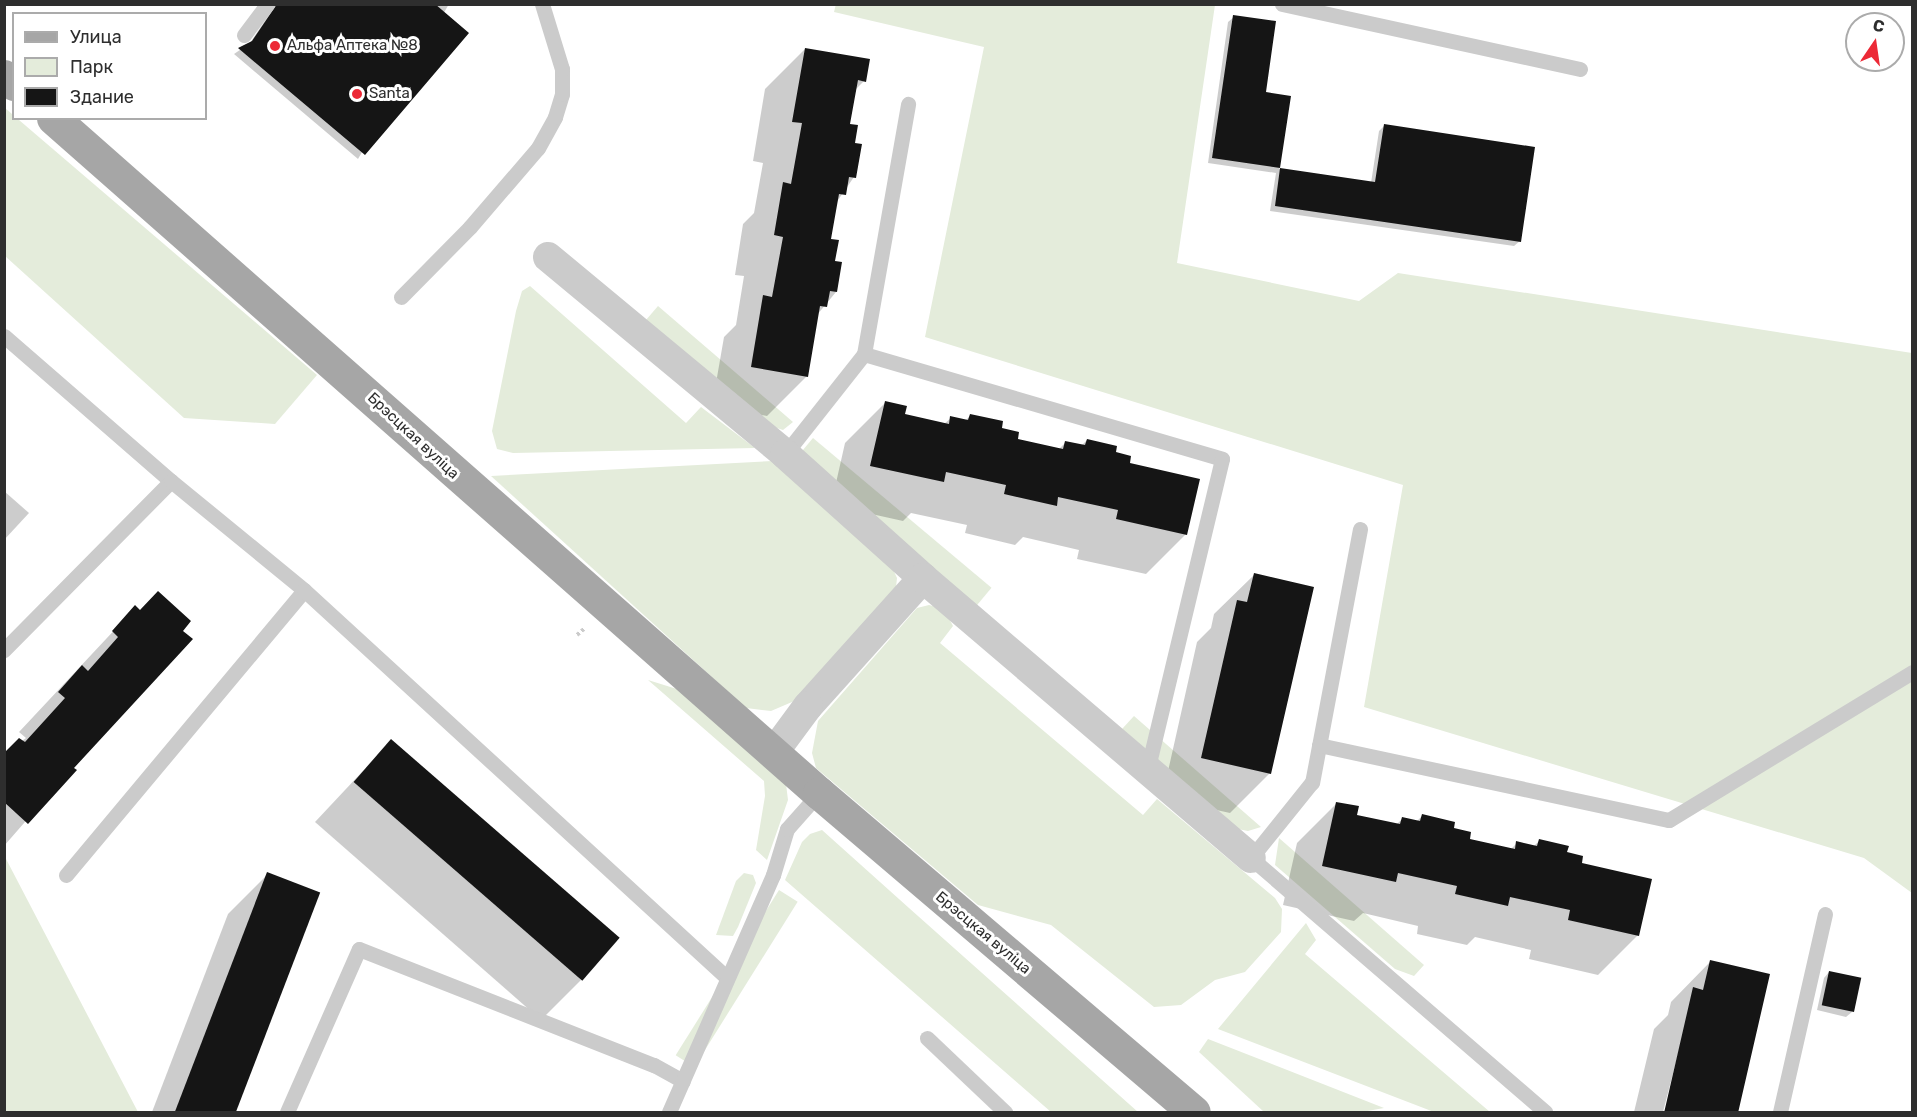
<!DOCTYPE html>
<html>
<head>
<meta charset="utf-8">
<style>
	body { margin:0 }
	#map { position:relative; width:1917px; height:1117px; overflow:hidden; background:#fff; font-family:Rubik,sans-serif }
	div>[style] { position:absolute }
	.green>* { inset:0; background:#e4ecdb; transform-origin:0 0 }
	.shadow>* { inset:0; background:#0003 }
	.building>* { inset:0; background:#151515; transform-origin:0 0 }
	.path>* { height:4px; margin-top:-2px; transform-origin:0; background:repeating-linear-gradient(90deg,#cbcbcb 0 3px,transparent 0 6px) }
	.lane>* { height:15px; margin:-7.5px; padding:0 7.5px; transform-origin:7.5px; border-radius:7.5px; background:#cbcbcb }
	.street>* { height:30px; margin:-15px; padding:0 15px; transform-origin:15px; border-radius:15px; background:#cbcbcb }
	.primary>* { height:33px; margin:-16.5px; padding:0 16.5px; transform-origin:16.5px; border-radius:16.5px; background:#a6a6a6 }
	.dots>* { width:16px; height:16px; translate:-50% -50%; box-sizing:border-box; border:3px solid #fff; border-radius:50% }
	span { translate:-50% -50%; white-space:nowrap; text-align:center; line-height:1.15; -webkit-text-stroke:6px #fff; paint-order:stroke }
	.poi-label { font-size:15px; color:#2e2e2e }
	.left { translate:0 -50%; text-align:left }
	.street-label { font-size:15px; color:#2e2e2e }
	.frame { position:absolute; inset:0; border:6px solid #2e2e2e; pointer-events:none }
	.legend { position:absolute; left:12px; top:12px; width:195px; height:108px; box-sizing:border-box; background:#fff; border:2px solid #ababab; margin:0; padding:8px 10px; list-style:none; font-size:18px; color:#2e2e2e }
	.legend li { display:flex; align-items:center; gap:12px; height:30px }
	.legend b { width:30px; border:2px solid #ababab }
	.north { position:absolute; left:1845px; top:12px; width:60px; height:60px; box-sizing:border-box; background:#fff; border:2px solid #ababab; border-radius:50%; rotate:13deg; font-size:16px; font-weight:700; line-height:24px; text-align:center; color:#2e2e2e }
	.north::after { content:''; display:block; margin:auto; width:21px; height:27px; background:#ec2936; clip-path:polygon(50% 0,100% 100%,50% 72%,0 100%) }
</style>
</head>
<body>
<div id="map">
	<div class="green">
		<div style="clip-path:polygon(836px 4px,1215px 5px,1177px 263px,1359px 301px,1398px 273px,1912px 353px,1912px 893px,1864px 858px,1364px 707px,1403px 485px,925px 337px,984px 47px,834px 12px)"></div>
		<div style="clip-path:polygon(5px 108px,317px 375px,275px 424px,184px 418px,5px 256px)"></div>
		<div style="clip-path:polygon(530px 286px,686px 423px,701px 407px,755px 448px,513px 453px,497px 449px,492px 431px,516px 311px,522px 291px)"></div>
		<div style="clip-path:polygon(658px 306px,793px 422px,783px 430px,771px 426px,646px 320px)"></div>
		<div style="left:813px;top:438px;width:233px;height:24px;rotate:40deg"></div>
		<div style="clip-path:polygon(773px 461px,891px 565px,897px 578px,895px 596px,799px 699px,771px 711px,746px 708px,491px 476px)"></div>
		<div style="clip-path:polygon(929px 605px,944px 609px,953px 626px,940px 643px,1143px 815px,1157px 799px,1275px 898px,1282px 909px,1281px 932px,1245px 972px,1215px 980px,1181px 1005px,1154px 1007px,1051px 925px,978px 905px,816px 768px,812px 753px,818px 721px,917px 608px)"></div>
		<div style="clip-path:polygon(648px 680px,680px 690px,786px 784px,788px 800px,767px 860px,756px 850px,765px 796px,764px 781px)"></div>
		<div style="clip-path:polygon(1134px 716px,1261px 827px,1248px 831px,1233px 828px,1122px 729px)"></div>
		<div style="clip-path:polygon(822px 830px,909px 908px,1138px 1112px,1051px 1112px,785px 880px,802px 842px,810px 834px)"></div>
		<div style="clip-path:polygon(1279px 838px,1424px 965px,1414px 976px,1395px 969px,1275px 865px)"></div>
		<div style="clip-path:polygon(5px 857px,138px 1112px,5px 1112px)"></div>
		<div style="clip-path:polygon(744px 873px,753px 875px,756px 883px,738px 927px,733px 936px,716px 935px,736px 881px)"></div>
		<div style="left:779px;top:890px;width:22px;height:195px;rotate:32deg"></div>
		<div style="clip-path:polygon(1306px 923px,1316px 940px,1305px 954px,1490px 1112px,1434px 1112px,1218px 1029px)"></div>
		<div style="clip-path:polygon(1208px 1039px,1384px 1108px,1362px 1112px,1264px 1112px,1199px 1052px)"></div>
	</div>
	<div class="shadow">
		<div style="clip-path:polygon(276px 4px,449px 4px,358px 159px,234px 54px,250px 43px)"></div>
		<div style="clip-path:polygon(1234px 17px,1264px 94px,1289px 97px,1279px 169px,1371px 183px,1379px 131px,1384px 126px,1520px 241px,1514px 246px,1270px 211px,1276px 173px,1208px 163px,1228px 22px)"></div>
		<div style="clip-path:polygon(805px 49px,864px 81px,854px 91px,849px 125px,854px 177px,836px 203px,830px 240px,836px 292px,817px 315px,807px 376px,767px 416px,712px 406px,724px 337px,736px 325px,744px 276px,735px 275px,743px 224px,754px 213px,763px 163px,753px 161px,765px 89px)"></div>
		<div style="clip-path:polygon(885px 403px,903px 415px,944px 424px,951px 418px,965px 421px,970px 416px,1016px 440px,1059px 449px,1065px 443px,1081px 446px,1087px 440px,1114px 454px,1186px 534px,1146px 574px,1077px 559px,1079px 550px,1023px 537px,1015px 545px,965px 533px,967px 525px,911px 513px,903px 521px,831px 505px,845px 443px)"></div>
		<div style="clip-path:polygon(4px 491px,29px 513px,4px 540px)"></div>
		<div style="clip-path:polygon(1254px 575px,1270px 773px,1230px 813px,1162px 798px,1197px 642px,1211px 628px,1214px 614px)"></div>
		<div style="clip-path:polygon(135px 608px,72px 768px,4px 846px,4px 754px,26px 738px,19px 732px)"></div>
		<div style="clip-path:polygon(391px 741px,581px 980px,541px 1020px,315px 822px)"></div>
		<div style="clip-path:polygon(1337px 803px,1355px 816px,1396px 825px,1403px 818px,1416px 822px,1422px 816px,1468px 840px,1510px 850px,1517px 843px,1533px 847px,1539px 841px,1580px 864px,1638px 935px,1598px 975px,1529px 959px,1531px 950px,1475px 937px,1467px 945px,1417px 934px,1418px 926px,1363px 913px,1354px 921px,1283px 905px,1297px 843px)"></div>
		<div style="clip-path:polygon(268px 874px,235px 1112px,152px 1112px,228px 914px)"></div>
		<div style="clip-path:polygon(1710px 962px,1737px 1112px,1691px 1004px,1663px 1112px,1634px 1112px,1654px 1029px,1668px 1015px,1671px 1002px)"></div>
		<div style="clip-path:polygon(1829px 972px,1852px 1012px,1846px 1017px,1817px 1010px,1824px 978px)"></div>
	</div>
	<div class="building">
		<div style="clip-path:polygon(277px 4px,435px 4px,469px 33px,365px 155px,238px 48px,252px 41px)"></div>
		<div style="clip-path:polygon(1233px 15px,1276px 21px,1266px 92px,1291px 96px,1280px 168px,1212px 158px)"></div>
		<div style="clip-path:polygon(805px 48px,870px 59px,866px 82px,858px 80px,850px 124px,858px 125px,855px 143px,862px 144px,856px 178px,849px 177px,846px 195px,839px 194px,831px 239px,839px 240px,835px 261px,842px 262px,837px 292px,830px 291px,827px 307px,820px 306px,808px 377px,751px 367px,763px 295px,772px 297px,783px 237px,774px 235px,783px 182px,791px 184px,802px 123px,792px 122px)"></div>
		<div style="clip-path:polygon(1384px 124px,1535px 147px,1521px 242px,1275px 206px,1280px 168px,1375px 182px)"></div>
		<div style="clip-path:polygon(885px 401px,907px 406px,905px 414px,949px 424px,950px 416px,968px 420px,970px 414px,1003px 421px,1002px 428px,1019px 432px,1018px 439px,1063px 449px,1065px 441px,1085px 445px,1087px 439px,1117px 446px,1116px 452px,1131px 456px,1130px 463px,1200px 479px,1187px 535px,1116px 519px,1118px 510px,1058px 497px,1057px 506px,1004px 494px,1006px 485px,946px 472px,944px 482px,870px 466px)"></div>
		<div style="clip-path:polygon(1254px 573px,1314px 587px,1271px 774px,1201px 758px,1237px 600px,1247px 602px)"></div>
		<div style="clip-path:polygon(158px 591px,191px 621px,183px 631px,193px 639px,74px 768px,77px 770px,28px 824px,4px 802px,4px 753px,19px 738px,25px 742px,65px 698px,58px 692px,82px 665px,88px 671px,118px 637px,112px 631px,135px 605px,140px 610px)"></div>
		<div style="left:391px;top:739px;width:303px;height:57px;rotate:41deg"></div>
		<div style="clip-path:polygon(1336px 802px,1359px 806px,1357px 815px,1400px 824px,1402px 817px,1420px 821px,1422px 814px,1455px 822px,1454px 828px,1471px 832px,1470px 839px,1515px 849px,1516px 841px,1537px 846px,1539px 839px,1569px 846px,1567px 852px,1583px 856px,1582px 863px,1652px 879px,1639px 936px,1568px 920px,1570px 910px,1510px 897px,1508px 906px,1455px 894px,1457px 886px,1398px 873px,1396px 882px,1322px 866px)"></div>
		<div style="left:267px;top:872px;width:57px;height:258px;rotate:21deg"></div>
		<div style="clip-path:polygon(1710px 960px,1770px 974px,1738px 1113px,1664px 1113px,1693px 987px,1703px 990px)"></div>
		<div style="left:1829px;top:971px;width:33px;height:35px;rotate:12deg"></div>
	</div>
	<div class="path">
		<div style="left:577px;top:635px;width:11px;rotate:-41deg"></div>
	</div>
	<div class="lane">
		<div style="left:1282px;top:4px;width:305px;rotate:12.3deg"></div>
		<div style="left:244px;top:35px;width:39px;rotate:-53deg"></div>
		<div style="left:401px;top:297px;width:98px;rotate:-45.4deg"></div>
		<div style="left:470px;top:227px;width:104px;rotate:-49.3deg"></div>
		<div style="left:538px;top:148px;width:35px;rotate:-61deg"></div>
		<div style="left:555px;top:117px;width:24px;rotate:-73deg"></div>
		<div style="left:562px;top:94px;width:25px;rotate:-90deg"></div>
		<div style="left:562px;top:69px;width:68px;rotate:-107.1deg"></div>
		<div style="left:4px;top:336px;width:221px;rotate:41deg"></div>
		<div style="left:171px;top:481px;width:238px;rotate:134.7deg"></div>
		<div style="left:864px;top:354px;width:373px;rotate:16.3deg"></div>
		<div style="left:1222px;top:459px;width:318px;rotate:103.5deg"></div>
		<div style="left:785px;top:454px;width:127px;rotate:-51.7deg"></div>
		<div style="left:864px;top:354px;width:254px;rotate:-80deg"></div>
		<div style="left:171px;top:481px;width:172px;rotate:39.3deg"></div>
		<div style="left:1360px;top:529px;width:258px;rotate:100.7deg"></div>
		<div style="left:1312px;top:782px;width:97px;rotate:128.8deg"></div>
		<div style="left:1251px;top:858px;width:389px;rotate:40.8deg"></div>
		<div style="left:1319px;top:745px;width:358px;rotate:12.1deg"></div>
		<div style="left:1669px;top:820px;width:285px;rotate:-31.3deg"></div>
		<div style="left:66px;top:875px;width:371px;rotate:-50.1deg"></div>
		<div style="left:304px;top:590px;width:573px;rotate:42.52deg"></div>
		<div style="left:927px;top:1038px;width:108px;rotate:43.5deg"></div>
		<div style="left:287px;top:1112px;width:178px;rotate:-66.2deg"></div>
		<div style="left:359px;top:949px;width:317px;rotate:21.5deg"></div>
		<div style="left:654px;top:1065px;width:33px;rotate:29deg"></div>
		<div style="left:669px;top:1112px;width:259px;rotate:-66.3deg"></div>
		<div style="left:773px;top:875px;width:48px;rotate:-73.1deg"></div>
		<div style="left:787px;top:829px;width:48px;rotate:-48.4deg"></div>
		<div style="left:1780px;top:1112px;width:203px;rotate:-77.2deg"></div>
	</div>
	<div class="street">
		<div style="left:548px;top:257px;width:308px;rotate:39.7deg"></div>
		<div style="left:785px;top:454px;width:186px;rotate:41.9deg"></div>
		<div style="left:923px;top:578px;width:172px;rotate:131.9deg"></div>
		<div style="left:808px;top:706px;width:57px;rotate:126.5deg"></div>
		<div style="left:923px;top:578px;width:431px;rotate:40.5deg"></div>
	</div>
	<div class="primary">
		<div style="left:4px;top:76px;width:13px;rotate:39deg"></div>
		<div style="left:53px;top:118px;width:1021px;rotate:41.39deg"></div>
		<div style="left:819px;top:793px;width:492px;rotate:40.4deg"></div>
	</div>
	<div class="dots">
		<div style="left:275px;top:46px;background:#ec2936"></div>
		<div style="left:357px;top:94px;background:#ec2936"></div>
	</div>
	<div class="poi-label">
		<span class="left" style="left:287px;top:46px">Альфа Аптека №8</span>
		<span class="left" style="left:369px;top:94px">Santa</span>
	</div>
	<div class="street-label">
		<span style="left:413px;top:436px;rotate:43deg">Брэсцкая вуліца</span>
		<span style="left:983px;top:933px;rotate:40deg">Брэсцкая вуліца</span>
	</div>
	<div class="frame"></div>
	<ul class="legend">
	<li><b style="height:8px;background:#a6a6a6"></b>Улица</li>
	<li><b style="height:16px;background:#e4ecdb"></b>Парк</li>
	<li><b style="height:16px;background:#151515"></b>Здание</li>
	</ul>
	<div class="north">С</div>
</div>
</body>
</html>
